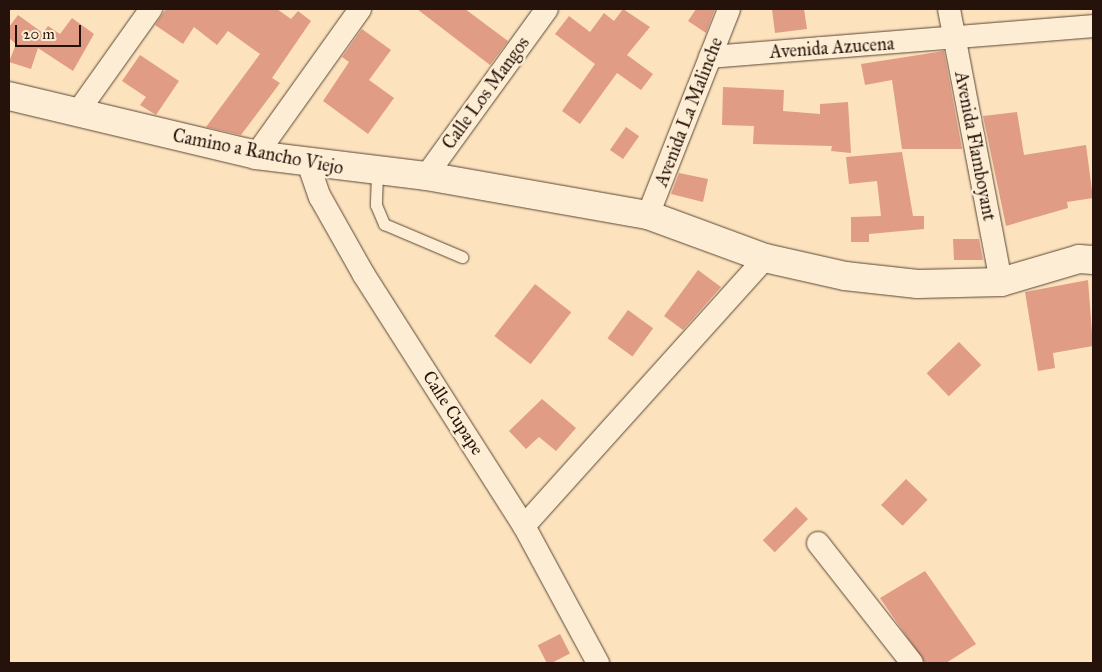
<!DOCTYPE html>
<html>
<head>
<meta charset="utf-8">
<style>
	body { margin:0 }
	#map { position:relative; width:1102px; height:672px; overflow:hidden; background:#fce3bd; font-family:"IM FELL Great Primer",serif }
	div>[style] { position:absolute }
	.building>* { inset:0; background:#e09c85; transform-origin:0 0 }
	.roads { filter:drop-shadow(0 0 1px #5b4637) drop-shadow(0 0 1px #5b4637) }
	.lane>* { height:11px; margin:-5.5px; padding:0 5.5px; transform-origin:5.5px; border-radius:5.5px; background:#fdedd4 }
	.street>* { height:22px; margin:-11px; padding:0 11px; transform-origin:11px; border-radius:11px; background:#fdedd4 }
	.secondary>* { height:28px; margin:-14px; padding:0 14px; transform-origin:14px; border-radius:14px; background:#fdedd4 }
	span { translate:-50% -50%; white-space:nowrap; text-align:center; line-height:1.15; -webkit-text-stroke:5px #fdedd4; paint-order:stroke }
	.street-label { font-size:18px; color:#25120a }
	.frame { position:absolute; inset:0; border:10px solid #25120a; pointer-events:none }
	.scale { position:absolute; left:15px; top:25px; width:66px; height:22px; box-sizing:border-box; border:2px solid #25120a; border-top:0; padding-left:6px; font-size:15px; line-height:18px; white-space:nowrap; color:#25120a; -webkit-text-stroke:4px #fdedd4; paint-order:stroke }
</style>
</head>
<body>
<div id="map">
	<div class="building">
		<div style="clip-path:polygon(166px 9px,277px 9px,291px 19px,298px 11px,311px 21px,272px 78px,280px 83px,241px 135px,206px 127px,260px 54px,228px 31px,217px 45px,194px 27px,183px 44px,155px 25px)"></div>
		<div style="clip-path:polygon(417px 9px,465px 9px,508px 41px,490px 65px)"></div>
		<div style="clip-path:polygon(623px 9px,650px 27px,627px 55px,653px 74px,641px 90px,617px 73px,580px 124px,562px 111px,595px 64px,555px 34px,569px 16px,590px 32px,604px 13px,614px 21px)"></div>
		<div style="clip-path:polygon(696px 9px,715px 9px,706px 33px,688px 21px)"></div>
		<div style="clip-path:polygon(772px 9px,804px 9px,807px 29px,775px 33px)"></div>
		<div style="clip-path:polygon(18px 15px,43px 33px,48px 26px,60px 34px,72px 18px,94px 34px,73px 71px,38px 48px,31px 69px,9px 62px,16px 44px,9px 38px,9px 27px)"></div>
		<div style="clip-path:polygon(362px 29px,391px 50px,369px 80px,394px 98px,368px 134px,323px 101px,349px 62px,342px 57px)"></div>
		<div style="clip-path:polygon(944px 51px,962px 149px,902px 149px,892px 80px,865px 85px,861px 64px)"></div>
		<div style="clip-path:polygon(140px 55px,179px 81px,156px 115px,140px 105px,146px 97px,122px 81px)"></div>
		<div style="clip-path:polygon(723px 87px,784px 90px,783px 111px,820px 114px,820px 104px,848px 102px,851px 153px,831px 151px,832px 146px,753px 144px,754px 126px,722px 125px)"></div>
		<div style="clip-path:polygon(1017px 112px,1024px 155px,1086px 145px,1093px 198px,1067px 202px,1068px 208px,1006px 226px,983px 116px)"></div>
		<div style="left:626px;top:127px;width:16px;height:28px;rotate:35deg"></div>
		<div style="clip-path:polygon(902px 152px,913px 216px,924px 216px,924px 229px,869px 234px,869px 242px,851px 242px,851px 217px,881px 216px,877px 181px,849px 184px,846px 157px)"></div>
		<div style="clip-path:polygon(679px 173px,708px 179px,703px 202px,671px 194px)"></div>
		<div style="clip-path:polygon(953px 239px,979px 239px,983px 260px,954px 260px)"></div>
		<div style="clip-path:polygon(698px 270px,721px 287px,683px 330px,664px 316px)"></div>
		<div style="clip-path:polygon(1088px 280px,1093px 346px,1053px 353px,1055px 368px,1038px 371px,1025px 292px)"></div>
		<div style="left:535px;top:284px;width:46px;height:66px;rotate:38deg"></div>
		<div style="left:628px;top:310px;width:31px;height:35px;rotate:36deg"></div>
		<div style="left:959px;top:342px;width:32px;height:45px;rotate:46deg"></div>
		<div style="clip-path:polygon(542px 399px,576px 428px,556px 451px,539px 437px,526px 449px,509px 431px)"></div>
		<div style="left:906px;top:479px;width:30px;height:36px;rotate:44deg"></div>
		<div style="left:796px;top:507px;width:17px;height:47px;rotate:45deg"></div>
		<div style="clip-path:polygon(925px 571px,976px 644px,946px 663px,925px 663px,880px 598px)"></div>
		<div style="left:560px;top:634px;width:22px;height:25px;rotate:63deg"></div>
	</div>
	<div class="roads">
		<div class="lane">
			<div style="left:377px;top:173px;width:32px;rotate:92deg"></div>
			<div style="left:376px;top:205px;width:21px;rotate:67deg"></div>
			<div style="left:384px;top:224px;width:85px;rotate:22.9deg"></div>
		</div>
		<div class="street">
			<div style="left:949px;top:9px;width:278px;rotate:79.2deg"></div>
			<div style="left:710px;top:57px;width:384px;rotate:-4.6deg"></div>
			<div style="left:77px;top:113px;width:128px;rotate:-54.6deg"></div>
			<div style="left:256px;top:155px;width:179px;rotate:-54.5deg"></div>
			<div style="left:308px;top:163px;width:36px;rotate:71deg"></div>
			<div style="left:320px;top:197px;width:90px;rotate:60.6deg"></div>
			<div style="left:364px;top:275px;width:298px;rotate:57.5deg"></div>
			<div style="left:524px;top:526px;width:156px;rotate:61.6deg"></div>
			<div style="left:426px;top:176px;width:206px;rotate:-54.1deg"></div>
			<div style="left:648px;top:215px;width:221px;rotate:-68.5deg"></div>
			<div style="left:524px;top:526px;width:360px;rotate:-48deg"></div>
			<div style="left:818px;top:543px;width:152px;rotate:51.9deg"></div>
		</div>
		<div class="secondary">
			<div style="left:9px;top:96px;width:254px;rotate:13.4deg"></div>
			<div style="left:256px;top:155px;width:171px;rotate:7deg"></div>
			<div style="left:426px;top:176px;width:225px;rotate:10deg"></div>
			<div style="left:648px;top:215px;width:125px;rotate:20.2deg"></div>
			<div style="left:765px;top:258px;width:82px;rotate:12.7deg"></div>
			<div style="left:845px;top:276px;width:73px;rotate:6.3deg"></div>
			<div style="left:918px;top:284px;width:83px;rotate:-1.4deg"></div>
			<div style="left:1001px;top:282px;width:81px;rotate:-16.4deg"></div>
			<div style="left:1079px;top:259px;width:14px;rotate:4deg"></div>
		</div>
	</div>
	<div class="street-label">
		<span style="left:832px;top:48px;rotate:-4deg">Avenida Azucena</span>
		<span style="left:486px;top:93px;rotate:-54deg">Calle Los Mangos</span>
		<span style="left:689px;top:112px;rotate:-69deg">Avenida La Malinche</span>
		<span style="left:975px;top:146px;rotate:79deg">Avenida Flamboyant</span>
		<span style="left:258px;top:152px;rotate:11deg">Camino a Rancho Viejo</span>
		<span style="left:453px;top:413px;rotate:57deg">Calle Cupape</span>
	</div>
	<div class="frame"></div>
	<div class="scale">20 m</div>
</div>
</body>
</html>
